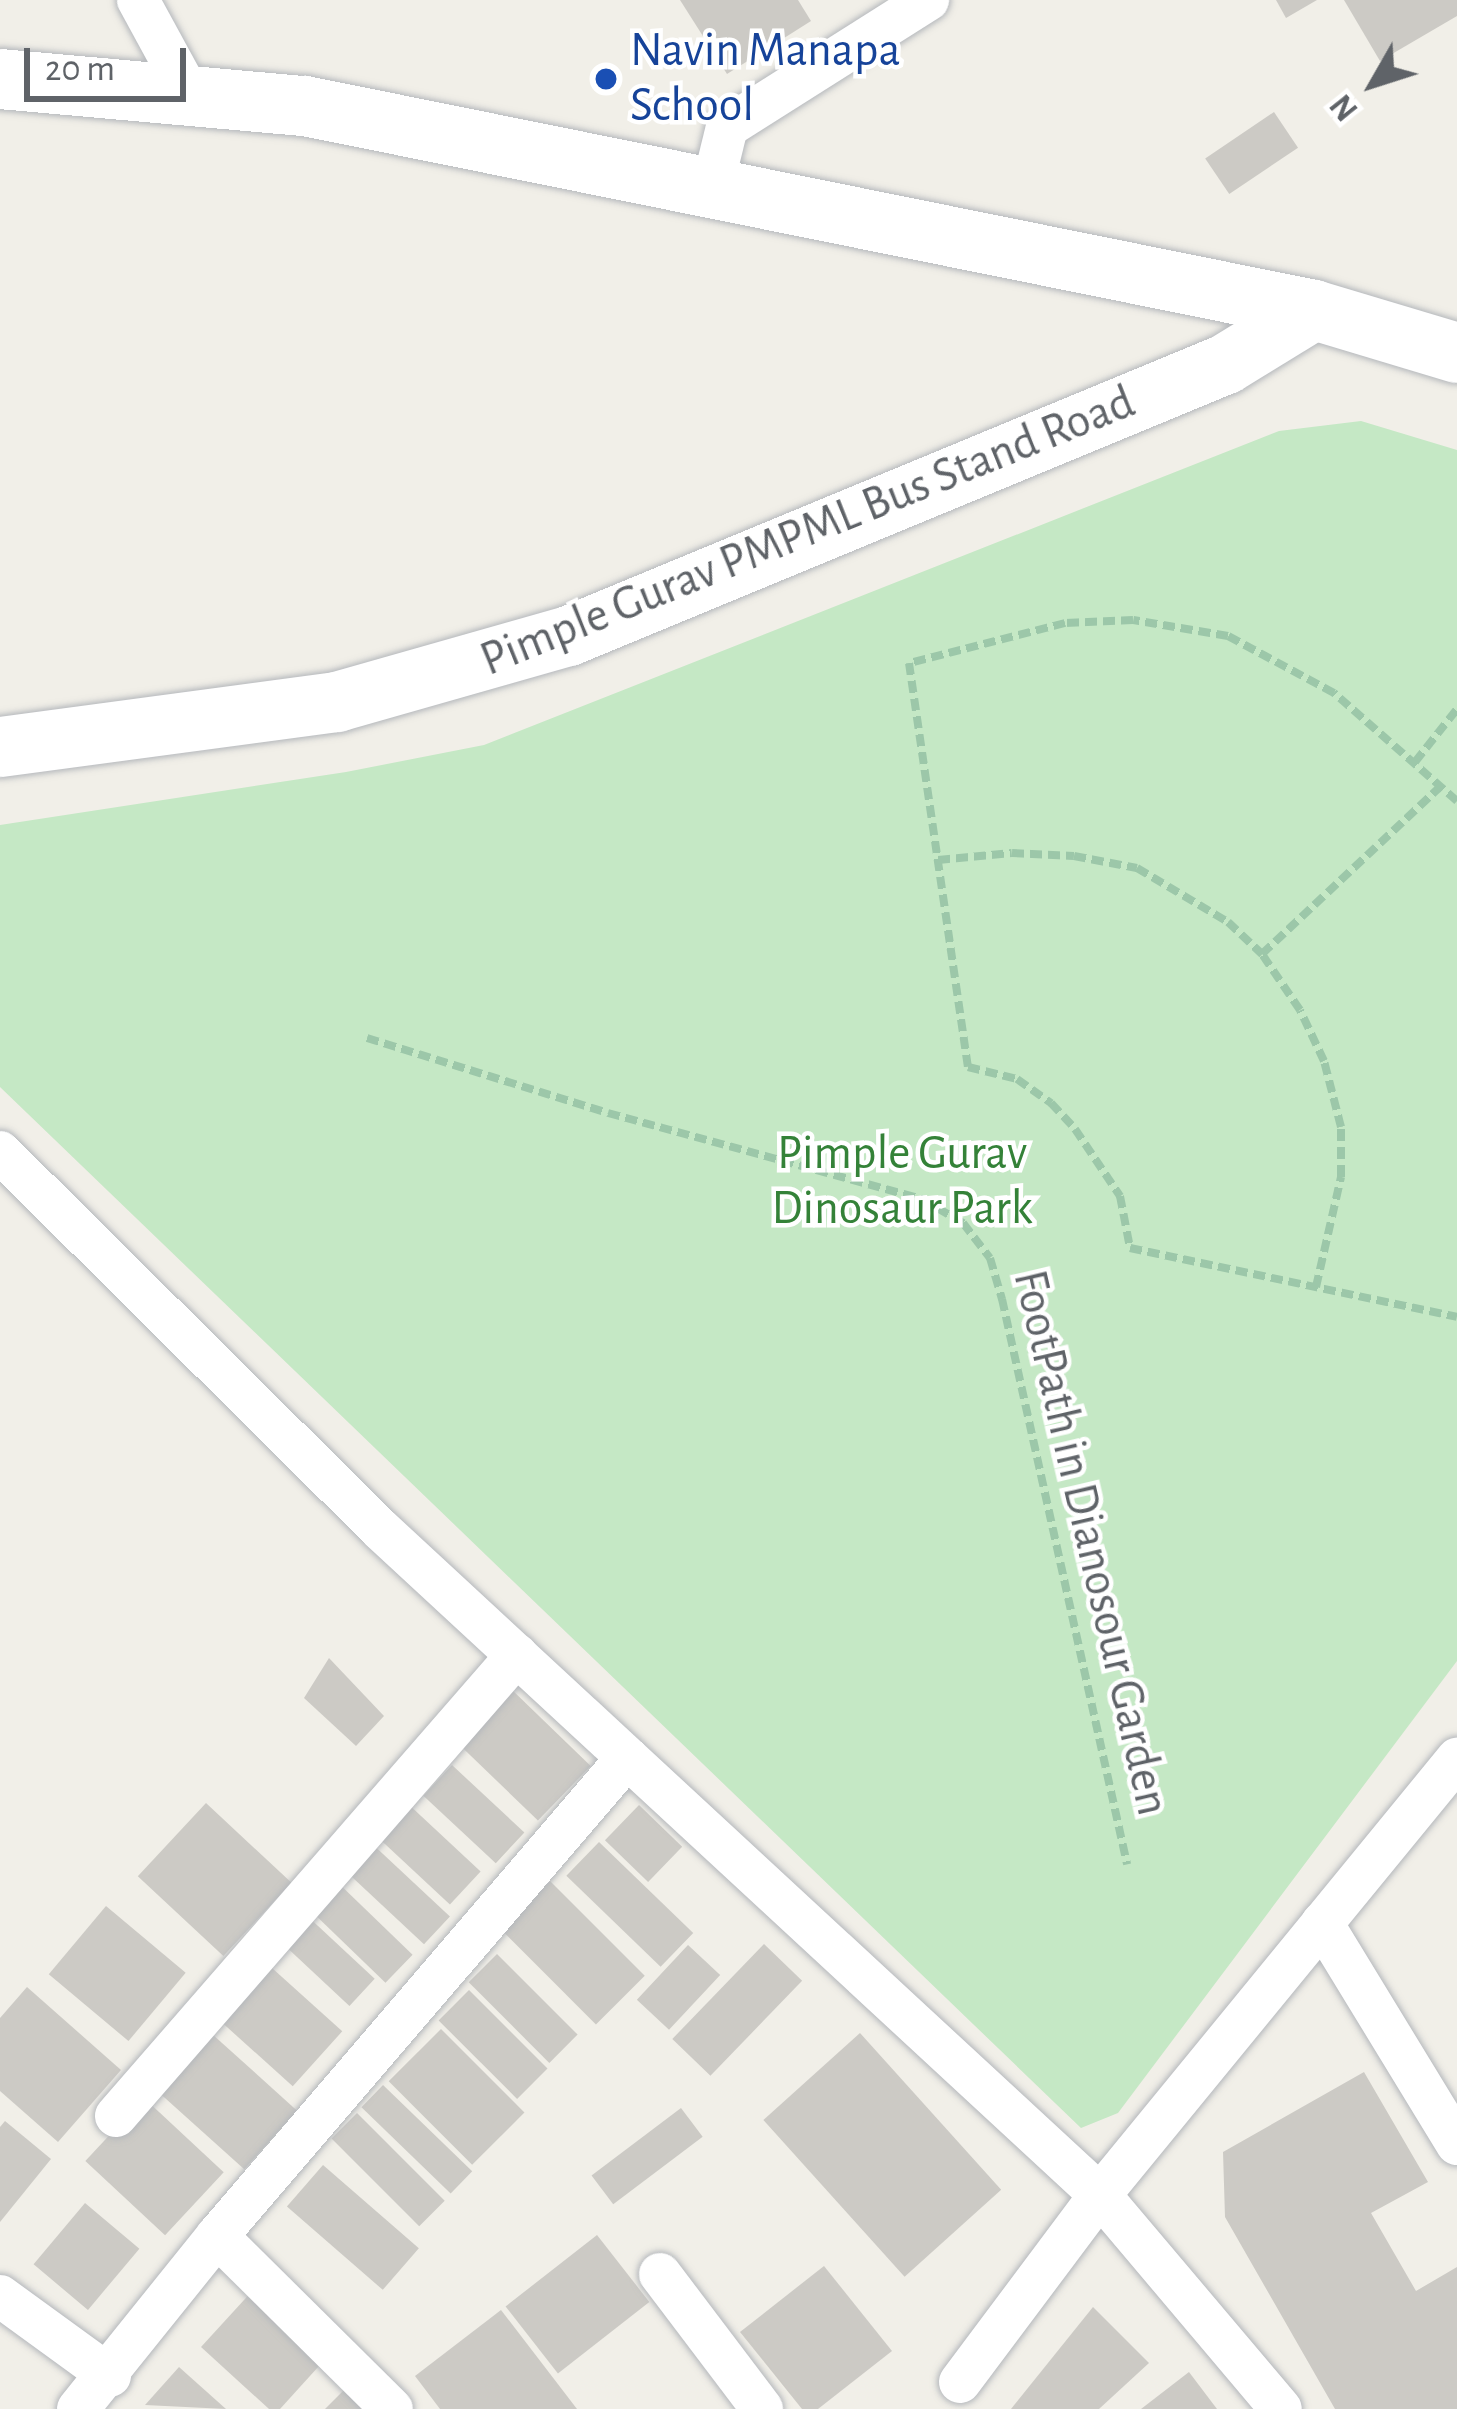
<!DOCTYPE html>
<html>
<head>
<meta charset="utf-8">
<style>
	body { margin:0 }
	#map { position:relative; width:1457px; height:2409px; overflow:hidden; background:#f1efe8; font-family:"Alegreya Sans",sans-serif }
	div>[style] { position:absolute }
	.green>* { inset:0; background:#c5e8c5 }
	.building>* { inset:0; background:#cccac5; transform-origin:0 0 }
	.path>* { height:8px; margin-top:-4px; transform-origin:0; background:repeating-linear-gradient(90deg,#9cc7a9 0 12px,transparent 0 18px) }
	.roads { filter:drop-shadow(0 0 3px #b5b8bc) drop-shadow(0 0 3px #b5b8bc) }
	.street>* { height:42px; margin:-21px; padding:0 21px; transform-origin:21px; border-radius:21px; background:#fff }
	.secondary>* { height:60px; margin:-30px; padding:0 30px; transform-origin:30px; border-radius:30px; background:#fff }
	.dots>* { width:33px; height:33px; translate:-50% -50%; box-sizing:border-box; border:6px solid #fff; border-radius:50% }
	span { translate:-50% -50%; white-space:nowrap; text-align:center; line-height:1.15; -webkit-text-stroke:9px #fff; paint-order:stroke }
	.transit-label { font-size:48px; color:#164399 }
	.left { translate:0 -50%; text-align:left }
	.street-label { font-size:48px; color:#5f6368 }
	.park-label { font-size:48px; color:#348238 }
	.north { position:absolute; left:1313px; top:24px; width:120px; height:120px; -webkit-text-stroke:9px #fff; paint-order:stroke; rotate:231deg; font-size:33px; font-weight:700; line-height:48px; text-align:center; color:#5f6368 }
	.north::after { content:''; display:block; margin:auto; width:42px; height:54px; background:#5f6368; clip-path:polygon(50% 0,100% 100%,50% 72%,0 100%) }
	.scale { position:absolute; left:24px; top:48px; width:162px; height:54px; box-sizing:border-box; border:6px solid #5f6368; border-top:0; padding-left:15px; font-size:36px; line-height:42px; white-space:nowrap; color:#5f6368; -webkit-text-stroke:9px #fff; paint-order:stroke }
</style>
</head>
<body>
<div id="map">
	<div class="green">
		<div style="clip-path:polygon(1361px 421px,1457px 450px,1457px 1661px,1118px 2113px,1081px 2128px,0 1087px,0 825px,346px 772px,484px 745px,1279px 431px)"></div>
	</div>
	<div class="building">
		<div style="clip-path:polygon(680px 0,798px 0,811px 21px,727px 74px)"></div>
		<div style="clip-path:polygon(1276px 0,1317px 0,1286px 18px)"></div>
		<div style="clip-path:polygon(1344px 0,1457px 0,1457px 16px,1380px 61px)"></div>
		<div style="left:1274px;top:112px;width:43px;height:83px;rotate:56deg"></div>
		<div style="clip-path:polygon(329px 1658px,384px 1716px,356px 1746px,304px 1698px)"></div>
		<div style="left:508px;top:1686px;width:115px;height:76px;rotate:44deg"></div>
		<div style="left:452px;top:1765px;width:99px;height:42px;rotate:43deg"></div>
		<div style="left:406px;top:1802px;width:102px;height:45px;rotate:43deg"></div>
		<div style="left:206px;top:1803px;width:117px;height:100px;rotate:43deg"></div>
		<div style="left:639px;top:1805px;width:60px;height:49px;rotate:44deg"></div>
		<div style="left:368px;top:1840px;width:112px;height:38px;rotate:43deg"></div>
		<div style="left:599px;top:1842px;width:131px;height:47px;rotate:44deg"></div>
		<div style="left:332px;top:1877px;width:112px;height:39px;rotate:44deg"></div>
		<div style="left:550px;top:1881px;width:134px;height:69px;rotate:45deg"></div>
		<div style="left:106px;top:1906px;width:104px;height:89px;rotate:40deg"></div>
		<div style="left:303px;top:1912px;width:98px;height:37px;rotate:43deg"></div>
		<div style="left:764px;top:1944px;width:53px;height:132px;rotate:44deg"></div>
		<div style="left:688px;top:1945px;width:44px;height:75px;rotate:43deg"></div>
		<div style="left:497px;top:1954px;width:114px;height:40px;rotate:45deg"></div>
		<div style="left:262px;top:1959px;width:108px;height:74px;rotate:42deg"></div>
		<div style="clip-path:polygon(27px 1987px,121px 2070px,58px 2142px,0 2091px,0 2018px)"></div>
		<div style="left:469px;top:1990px;width:111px;height:43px;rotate:45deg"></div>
		<div style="left:202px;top:2025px;width:128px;height:79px;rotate:42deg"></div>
		<div style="left:441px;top:2029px;width:118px;height:74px;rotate:45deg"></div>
		<div style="left:860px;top:2033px;width:211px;height:130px;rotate:48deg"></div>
		<div style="clip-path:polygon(1364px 2072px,1428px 2182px,1371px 2213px,1416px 2291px,1457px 2267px,1457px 2409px,1335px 2409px,1225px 2217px,1223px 2152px)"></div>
		<div style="left:383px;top:2085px;width:124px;height:31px;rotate:44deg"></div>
		<div style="left:144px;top:2098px;width:109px;height:86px;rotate:43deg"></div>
		<div style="left:681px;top:2108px;width:36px;height:112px;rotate:53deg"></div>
		<div style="left:357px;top:2113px;width:124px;height:36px;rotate:45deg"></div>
		<div style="clip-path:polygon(5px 2121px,51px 2159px,0 2222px,0 2127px)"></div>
		<div style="left:323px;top:2165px;width:127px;height:55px;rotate:41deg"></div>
		<div style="left:85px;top:2203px;width:71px;height:80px;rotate:40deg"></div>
		<div style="left:597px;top:2235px;width:85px;height:116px;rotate:52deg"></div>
		<div style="clip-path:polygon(824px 2266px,892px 2351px,818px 2409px,802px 2409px,740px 2332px)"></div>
		<div style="clip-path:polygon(255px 2288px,329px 2355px,280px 2409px,269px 2409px,201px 2347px)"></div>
		<div style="clip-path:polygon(1093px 2307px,1149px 2363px,1099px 2409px,1011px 2409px)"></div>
		<div style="clip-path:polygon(501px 2310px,577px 2409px,440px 2409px,415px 2376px)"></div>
		<div style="clip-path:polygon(179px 2367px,226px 2409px,145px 2405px)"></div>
		<div style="clip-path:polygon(1189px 2372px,1217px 2409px,1141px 2409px)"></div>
		<div style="clip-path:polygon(352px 2382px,378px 2409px,325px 2409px)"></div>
	</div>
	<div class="path">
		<div style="left:1415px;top:762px;width:68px;rotate:-51.6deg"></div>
		<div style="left:1457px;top:801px;width:164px;rotate:-138.7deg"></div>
		<div style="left:1334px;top:693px;width:120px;rotate:-151.7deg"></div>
		<div style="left:1228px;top:636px;width:96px;rotate:-170.4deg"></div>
		<div style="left:1133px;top:620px;width:68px;rotate:177.5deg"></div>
		<div style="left:1065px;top:623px;width:161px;rotate:165.6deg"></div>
		<div style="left:909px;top:663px;width:408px;rotate:81.7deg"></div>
		<div style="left:968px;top:1067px;width:50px;rotate:13.8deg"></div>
		<div style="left:1017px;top:1079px;width:42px;rotate:35.2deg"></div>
		<div style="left:1051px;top:1103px;width:35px;rotate:47deg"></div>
		<div style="left:1075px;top:1129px;width:81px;rotate:56.1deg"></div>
		<div style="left:1120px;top:1196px;width:53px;rotate:79.1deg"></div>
		<div style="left:1130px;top:1248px;width:334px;rotate:11.9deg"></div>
		<div style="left:938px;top:860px;width:74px;rotate:-5.4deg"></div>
		<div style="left:1012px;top:853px;width:62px;rotate:2.8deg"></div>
		<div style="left:1074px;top:856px;width:64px;rotate:10.8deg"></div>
		<div style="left:1137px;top:868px;width:106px;rotate:30.7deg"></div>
		<div style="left:1228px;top:922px;width:47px;rotate:43.3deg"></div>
		<div style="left:367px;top:1038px;width:252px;rotate:17.3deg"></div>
		<div style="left:608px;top:1113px;width:326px;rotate:15.3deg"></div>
		<div style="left:922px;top:1199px;width:48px;rotate:30.3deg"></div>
		<div style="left:963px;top:1223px;width:44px;rotate:52.4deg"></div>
		<div style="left:990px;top:1258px;width:43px;rotate:73.7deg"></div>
		<div style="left:1002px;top:1299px;width:579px;rotate:77.52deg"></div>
		<div style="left:1316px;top:1287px;width:113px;rotate:-77.2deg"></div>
		<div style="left:1341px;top:1177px;width:50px;rotate:-90deg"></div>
		<div style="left:1341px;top:1127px;width:68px;rotate:-104.4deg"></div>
		<div style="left:1324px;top:1061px;width:56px;rotate:-115.2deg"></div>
		<div style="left:1300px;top:1010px;width:68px;rotate:-124.2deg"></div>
		<div style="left:1262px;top:954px;width:244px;rotate:-43.2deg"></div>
	</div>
	<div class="roads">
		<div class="street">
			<div style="left:138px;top:0;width:113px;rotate:61.4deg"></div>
			<div style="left:712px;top:188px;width:63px;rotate:-76.2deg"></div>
			<div style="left:727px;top:127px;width:238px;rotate:-32.3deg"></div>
			<div style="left:0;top:1152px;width:535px;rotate:44.77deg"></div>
			<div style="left:380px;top:1529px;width:981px;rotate:42.77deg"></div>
			<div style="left:1100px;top:2195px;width:280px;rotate:49.8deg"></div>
			<div style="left:1322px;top:1923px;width:259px;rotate:58.6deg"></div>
			<div style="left:116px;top:2116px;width:611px;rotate:-48.98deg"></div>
			<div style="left:217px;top:2236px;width:246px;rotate:44.7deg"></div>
			<div style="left:660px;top:2274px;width:169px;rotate:52.9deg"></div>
			<div style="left:0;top:2296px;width:136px;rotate:36deg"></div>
			<div style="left:960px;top:2382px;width:234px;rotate:-53.2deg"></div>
			<div style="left:1100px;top:2195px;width:564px;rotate:-50.69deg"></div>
			<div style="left:78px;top:2409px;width:222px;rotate:-51.2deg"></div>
			<div style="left:217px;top:2236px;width:630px;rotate:-49.38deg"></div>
		</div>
		<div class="secondary">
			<div style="left:0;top:79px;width:306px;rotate:5.1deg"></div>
			<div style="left:305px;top:106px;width:1029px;rotate:11.43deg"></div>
			<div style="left:1314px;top:310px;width:149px;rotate:16.7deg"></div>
			<div style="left:0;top:747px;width:340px;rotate:-7.6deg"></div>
			<div style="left:337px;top:702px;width:241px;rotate:-15.9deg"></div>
			<div style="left:569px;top:636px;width:711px;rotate:-22.49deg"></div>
			<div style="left:1226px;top:364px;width:103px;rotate:-31.5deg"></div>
		</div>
	</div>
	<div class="dots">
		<div style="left:606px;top:79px;background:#1a4fb4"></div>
	</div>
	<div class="transit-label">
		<span class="left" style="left:630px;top:79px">Navin Manapa<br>School</span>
	</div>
	<div class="street-label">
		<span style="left:808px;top:532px;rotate:-22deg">Pimple Gurav PMPML Bus Stand Road</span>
		<span style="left:1090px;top:1543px;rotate:77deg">FootPath in Dianosour Garden</span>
	</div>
	<div class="park-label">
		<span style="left:902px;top:1182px">Pimple Gurav<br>Dinosaur Park</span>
	</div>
	<div class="north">N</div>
	<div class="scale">20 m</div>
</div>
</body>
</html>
